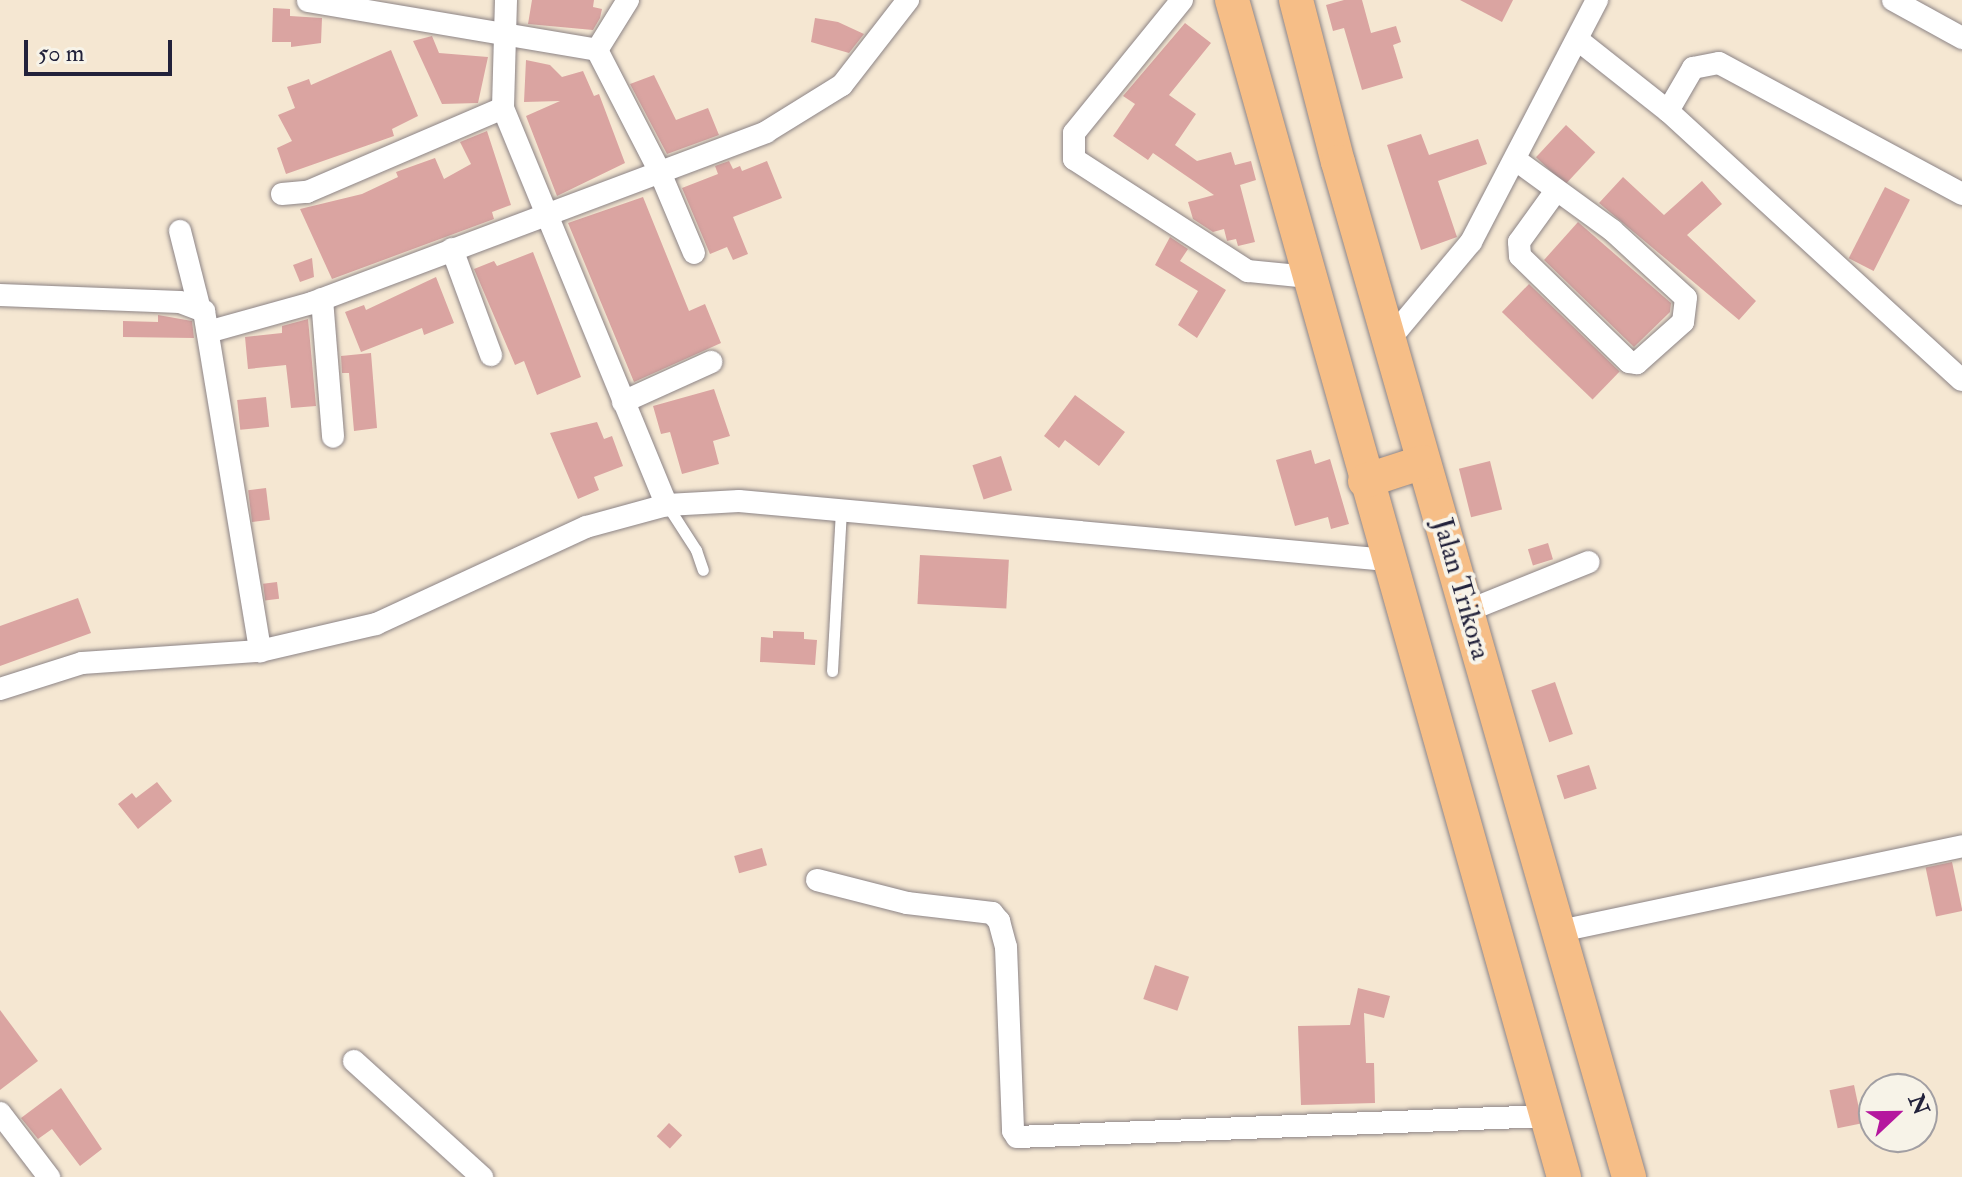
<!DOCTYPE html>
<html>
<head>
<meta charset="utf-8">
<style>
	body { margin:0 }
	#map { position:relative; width:1962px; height:1177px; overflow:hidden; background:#f5e7d2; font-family:"IM FELL Double Pica",serif }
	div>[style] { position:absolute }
	.building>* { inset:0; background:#daa4a1; transform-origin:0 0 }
	.roads { filter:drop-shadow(0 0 2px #8c8486) drop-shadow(0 0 2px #8c8486) }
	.service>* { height:11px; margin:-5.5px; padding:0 5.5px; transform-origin:5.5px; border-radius:5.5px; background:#fff }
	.minor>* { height:22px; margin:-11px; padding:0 11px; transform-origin:11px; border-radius:11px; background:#fff }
	.primary>* { height:34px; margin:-17px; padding:0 17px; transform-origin:17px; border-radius:17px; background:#f6be87 }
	span { translate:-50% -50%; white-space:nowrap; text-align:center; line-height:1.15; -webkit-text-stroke:8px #f7f3e8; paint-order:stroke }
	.street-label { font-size:28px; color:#22223b }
	.north { position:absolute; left:1858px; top:1073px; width:80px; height:80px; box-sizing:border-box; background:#f7f3e8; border:2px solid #a29fa3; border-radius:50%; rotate:68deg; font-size:22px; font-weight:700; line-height:32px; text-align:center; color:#22223b }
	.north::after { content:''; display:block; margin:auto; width:28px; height:36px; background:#b5179e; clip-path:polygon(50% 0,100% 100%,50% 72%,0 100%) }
	.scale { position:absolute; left:24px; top:40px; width:148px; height:36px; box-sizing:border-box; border:4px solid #22223b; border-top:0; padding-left:10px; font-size:24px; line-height:28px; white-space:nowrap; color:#22223b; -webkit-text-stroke:6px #f7f3e8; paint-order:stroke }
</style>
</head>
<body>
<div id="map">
	<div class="building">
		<div style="clip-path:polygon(532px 0,594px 0,593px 7px,602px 9px,600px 18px,593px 30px,528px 24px)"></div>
		<div style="clip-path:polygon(1344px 0,1362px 0,1371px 33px,1396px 26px,1401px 42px,1393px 45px,1403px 78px,1362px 90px,1344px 28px,1333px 31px,1326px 5px)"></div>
		<div style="clip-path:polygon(1460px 0,1513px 0,1502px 22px)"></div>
		<div style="clip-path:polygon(273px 8px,290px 9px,290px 16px,322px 18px,321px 43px,291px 47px,291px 42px,272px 42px)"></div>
		<div style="clip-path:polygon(815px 18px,838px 22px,864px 34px,849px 53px,811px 42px)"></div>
		<div style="clip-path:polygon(1185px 23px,1211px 43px,1169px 95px,1196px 114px,1175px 145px,1197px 161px,1231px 152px,1235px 165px,1251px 161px,1256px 180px,1240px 185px,1255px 242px,1238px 246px,1236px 239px,1227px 241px,1224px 229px,1213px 232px,1193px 219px,1188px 202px,1214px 195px,1153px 153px,1148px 160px,1113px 136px,1135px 104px,1123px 96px)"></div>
		<div style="clip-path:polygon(432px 36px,439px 53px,488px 57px,478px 103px,442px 104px,413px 41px)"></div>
		<div style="clip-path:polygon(391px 50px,418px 116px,392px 129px,394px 136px,286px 174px,277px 148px,292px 141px,278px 115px,295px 108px,287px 87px,309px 79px,311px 85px)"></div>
		<div style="clip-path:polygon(526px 60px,550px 65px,562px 77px,583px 71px,594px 96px,599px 94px,625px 163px,557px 196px,526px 116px,560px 101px,524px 102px)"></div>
		<div style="clip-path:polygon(654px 75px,676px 120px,708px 108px,719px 135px,667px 154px,630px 84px)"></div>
		<div style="left:1566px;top:125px;width:40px;height:44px;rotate:43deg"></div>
		<div style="clip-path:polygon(487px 131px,511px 205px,492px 212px,494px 219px,332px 279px,300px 209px,362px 194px,398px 177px,396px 172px,435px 158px,444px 179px,471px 164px,460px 142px)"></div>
		<div style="clip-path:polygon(1421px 134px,1429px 155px,1478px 139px,1487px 164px,1438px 181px,1457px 237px,1421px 250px,1387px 145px)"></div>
		<div style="clip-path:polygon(729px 161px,733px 169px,740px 166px,742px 171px,767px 161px,782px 198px,733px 217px,748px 254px,733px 260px,727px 247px,710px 254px,682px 188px,718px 174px,715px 166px)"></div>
		<div style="clip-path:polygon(1623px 177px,1664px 215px,1702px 181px,1722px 204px,1687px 235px,1756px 301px,1739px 320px,1599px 203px)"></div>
		<div style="left:1885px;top:187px;width:28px;height:80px;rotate:27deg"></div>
		<div style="clip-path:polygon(643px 197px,689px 311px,705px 304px,721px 343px,634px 382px,568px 223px)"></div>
		<div style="clip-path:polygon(1578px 222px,1671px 303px,1670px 312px,1634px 347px,1544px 260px)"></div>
		<div style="clip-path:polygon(1170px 237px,1188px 249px,1180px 261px,1226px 290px,1197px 338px,1178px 325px,1198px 291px,1155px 265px)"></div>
		<div style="clip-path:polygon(533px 252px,581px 377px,537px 395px,524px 361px,515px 365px,474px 269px,494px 261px,497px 266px)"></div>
		<div style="clip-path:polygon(312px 258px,314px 277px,300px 282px,293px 265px)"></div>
		<div style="clip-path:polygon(436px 277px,454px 323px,424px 335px,422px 328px,361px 352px,345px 312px,364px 305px,366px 310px)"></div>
		<div style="left:1529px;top:284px;width:126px;height:39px;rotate:44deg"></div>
		<div style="clip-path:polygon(158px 315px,192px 321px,194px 338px,123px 337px,123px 321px,158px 322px)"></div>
		<div style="clip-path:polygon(308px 319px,316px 406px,291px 408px,286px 365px,248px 369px,245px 337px,282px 333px,282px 326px)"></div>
		<div style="clip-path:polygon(371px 353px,377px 428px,354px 431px,349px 373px,342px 373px,341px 356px)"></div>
		<div style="clip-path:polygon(714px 389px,730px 436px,713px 441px,719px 464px,682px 474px,670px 432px,661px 434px,653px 406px)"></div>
		<div style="clip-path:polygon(1075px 395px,1125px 432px,1099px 466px,1065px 440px,1059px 448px,1044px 436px)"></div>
		<div style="left:266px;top:397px;width:30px;height:29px;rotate:84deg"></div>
		<div style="clip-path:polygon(597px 422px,604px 439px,612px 436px,623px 466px,594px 477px,599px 490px,578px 499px,550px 433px)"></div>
		<div style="clip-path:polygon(1311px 450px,1315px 464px,1330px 459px,1349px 524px,1331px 529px,1328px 517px,1295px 526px,1276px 460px)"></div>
		<div style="left:1001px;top:456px;width:36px;height:30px;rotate:72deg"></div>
		<div style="left:1490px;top:461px;width:50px;height:32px;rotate:76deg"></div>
		<div style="left:266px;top:488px;width:32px;height:18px;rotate:83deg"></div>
		<div style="left:1548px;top:543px;width:17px;height:21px;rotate:73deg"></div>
		<div style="left:920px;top:555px;width:89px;height:49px;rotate:3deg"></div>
		<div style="left:277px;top:582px;width:17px;height:14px;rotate:83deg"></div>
		<div style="clip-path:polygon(78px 598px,91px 633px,0 666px,0 626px)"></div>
		<div style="clip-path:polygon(773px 631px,804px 632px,804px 639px,817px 640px,815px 665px,760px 662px,761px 637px,773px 638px)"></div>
		<div style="left:1555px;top:682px;width:55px;height:25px;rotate:71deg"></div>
		<div style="left:1589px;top:765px;width:25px;height:34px;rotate:72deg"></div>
		<div style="clip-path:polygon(157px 782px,172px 801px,138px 829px,118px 804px,132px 793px,136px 798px)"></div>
		<div style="left:762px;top:848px;width:18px;height:29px;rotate:74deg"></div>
		<div style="left:1952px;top:862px;width:50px;height:27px;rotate:78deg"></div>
		<div style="left:1155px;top:965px;width:36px;height:36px;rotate:19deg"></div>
		<div style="clip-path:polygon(1358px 988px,1390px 996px,1384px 1018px,1364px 1013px,1366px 1063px,1374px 1063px,1375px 1103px,1301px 1105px,1298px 1026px,1350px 1025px)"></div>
		<div style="clip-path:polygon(0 1010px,38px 1061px,0 1090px)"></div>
		<div style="left:1854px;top:1085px;width:39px;height:25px;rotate:78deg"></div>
		<div style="clip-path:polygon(61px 1088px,102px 1149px,80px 1166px,52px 1129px,38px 1139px,21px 1118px)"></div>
		<div style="left:669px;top:1123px;width:18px;height:18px;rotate:43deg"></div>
	</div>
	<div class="roads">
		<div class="service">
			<div style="left:667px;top:505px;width:54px;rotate:57.2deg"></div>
			<div style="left:696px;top:550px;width:21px;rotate:71deg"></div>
			<div style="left:832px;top:671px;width:161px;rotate:-86.8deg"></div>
		</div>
		<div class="minor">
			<div style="left:506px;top:0;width:108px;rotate:91.6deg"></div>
			<div style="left:503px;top:108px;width:430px;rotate:67.6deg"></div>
			<div style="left:1182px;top:0;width:171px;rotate:129.1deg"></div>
			<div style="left:1074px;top:133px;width:26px;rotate:90deg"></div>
			<div style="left:1074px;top:159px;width:207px;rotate:32.8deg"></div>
			<div style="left:1248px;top:271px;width:60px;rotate:5.7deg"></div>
			<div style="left:1893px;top:0;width:79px;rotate:28.8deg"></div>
			<div style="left:308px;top:1px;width:293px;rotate:9.6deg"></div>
			<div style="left:597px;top:50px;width:135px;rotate:62.7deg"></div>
			<div style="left:659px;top:170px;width:90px;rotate:67.1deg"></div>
			<div style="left:1578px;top:40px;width:115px;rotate:38.3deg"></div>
			<div style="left:1668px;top:111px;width:398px;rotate:42.5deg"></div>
			<div style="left:597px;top:50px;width:59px;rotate:-58.2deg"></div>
			<div style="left:1668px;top:111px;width:50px;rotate:-59.8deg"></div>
			<div style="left:1693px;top:68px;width:26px;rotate:-11deg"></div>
			<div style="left:1719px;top:63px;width:276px;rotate:28.3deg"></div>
			<div style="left:1516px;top:160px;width:119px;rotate:36.1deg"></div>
			<div style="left:1612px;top:230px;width:100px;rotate:42.6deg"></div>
			<div style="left:1686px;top:298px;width:24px;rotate:97deg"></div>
			<div style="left:1683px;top:322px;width:62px;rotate:138.3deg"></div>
			<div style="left:1637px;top:363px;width:8px;rotate:-173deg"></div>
			<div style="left:1629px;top:362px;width:152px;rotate:-135.8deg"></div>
			<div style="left:1520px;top:256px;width:14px;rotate:-94deg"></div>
			<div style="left:1519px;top:242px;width:62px;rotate:-54.2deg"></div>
			<div style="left:282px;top:194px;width:25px;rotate:-5deg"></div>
			<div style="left:307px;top:192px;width:213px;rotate:-23.2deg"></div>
			<div style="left:180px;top:231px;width:77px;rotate:75.8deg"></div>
			<div style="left:452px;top:249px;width:113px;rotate:69.8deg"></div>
			<div style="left:0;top:295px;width:180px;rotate:2.2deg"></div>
			<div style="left:180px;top:302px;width:26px;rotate:21deg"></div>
			<div style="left:204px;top:311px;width:345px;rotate:80.6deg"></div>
			<div style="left:322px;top:299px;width:138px;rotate:85.4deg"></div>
			<div style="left:208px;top:332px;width:108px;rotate:-15.6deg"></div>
			<div style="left:312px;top:303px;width:485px;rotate:-20.6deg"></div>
			<div style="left:766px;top:132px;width:89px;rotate:-31.7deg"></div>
			<div style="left:842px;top:85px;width:108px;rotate:-52.2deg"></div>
			<div style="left:1389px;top:340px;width:128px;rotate:-50.1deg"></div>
			<div style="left:1471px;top:242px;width:273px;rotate:-62.5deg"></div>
			<div style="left:623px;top:402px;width:97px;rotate:-24.4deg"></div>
			<div style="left:1467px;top:611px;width:131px;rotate:-21.9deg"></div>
			<div style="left:0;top:689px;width:86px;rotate:-17.6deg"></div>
			<div style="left:82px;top:663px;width:178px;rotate:-3.9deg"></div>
			<div style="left:260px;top:651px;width:119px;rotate:-13.1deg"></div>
			<div style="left:376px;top:624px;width:231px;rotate:-24.8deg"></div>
			<div style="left:586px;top:527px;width:84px;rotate:-15.2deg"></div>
			<div style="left:667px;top:505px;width:72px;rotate:-3.2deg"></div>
			<div style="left:739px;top:501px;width:651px;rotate:5.2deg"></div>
			<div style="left:817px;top:880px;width:93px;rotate:14.3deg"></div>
			<div style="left:907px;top:903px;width:86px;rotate:6.7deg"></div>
			<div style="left:992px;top:913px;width:11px;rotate:49deg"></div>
			<div style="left:999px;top:921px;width:27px;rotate:75deg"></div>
			<div style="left:1006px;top:947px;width:184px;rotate:87.8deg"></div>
			<div style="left:1013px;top:1131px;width:7px;rotate:56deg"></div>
			<div style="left:1017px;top:1137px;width:530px;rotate:-2.27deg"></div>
			<div style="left:1560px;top:931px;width:411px;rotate:-11.9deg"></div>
			<div style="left:354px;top:1061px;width:173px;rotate:42.2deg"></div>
			<div style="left:0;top:1113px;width:81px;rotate:52.6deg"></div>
		</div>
		<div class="primary">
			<div style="left:1232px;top:0;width:1223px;rotate:74.25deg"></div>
			<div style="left:1296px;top:0;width:167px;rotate:75.5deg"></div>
			<div style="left:1338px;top:162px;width:1056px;rotate:74deg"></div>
			<div style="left:1365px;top:481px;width:61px;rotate:-18.1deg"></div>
		</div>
	</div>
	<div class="street-label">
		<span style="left:1461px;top:589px;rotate:74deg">Jalan Trikora</span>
	</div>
	<div class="north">N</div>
	<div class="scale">50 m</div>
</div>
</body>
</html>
